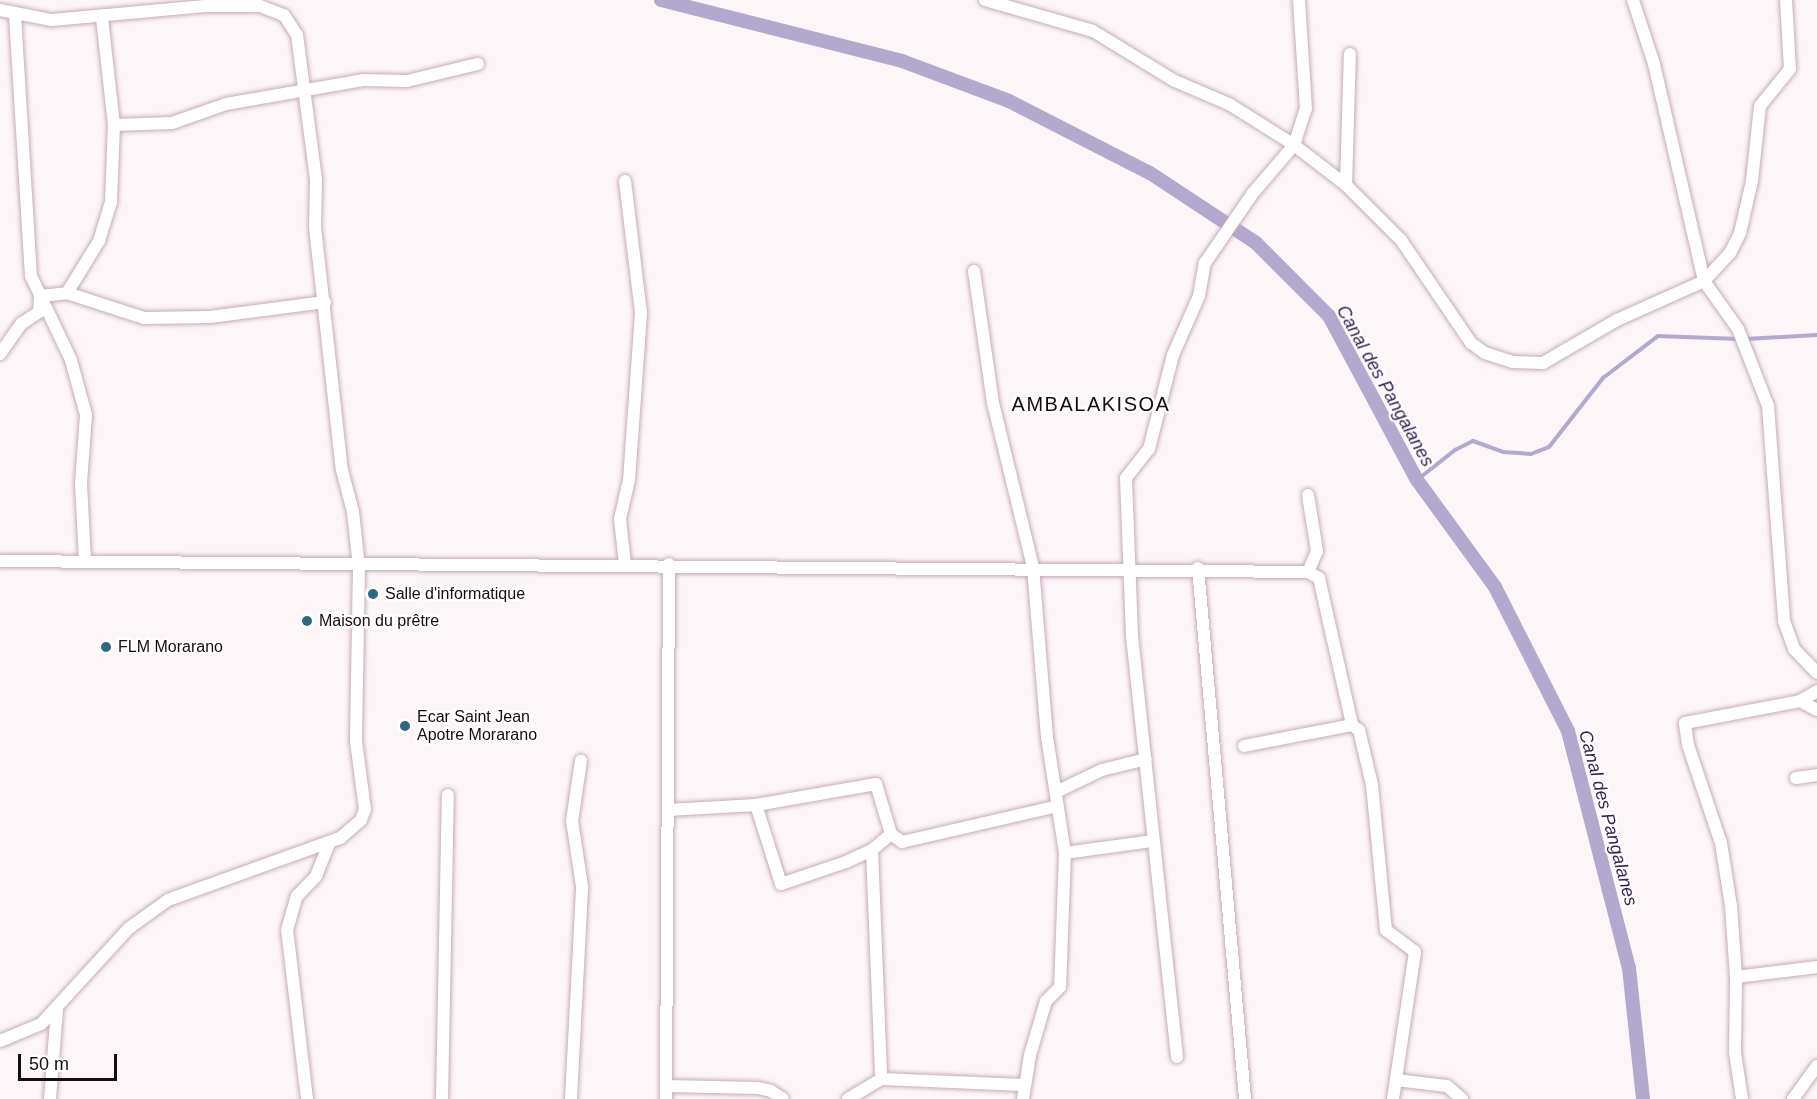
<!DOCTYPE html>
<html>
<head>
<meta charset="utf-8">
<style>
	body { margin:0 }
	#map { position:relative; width:1817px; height:1099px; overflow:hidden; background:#fcf6f9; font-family:Helvetica,sans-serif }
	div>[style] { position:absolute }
	.stream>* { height:4px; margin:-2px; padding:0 2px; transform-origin:2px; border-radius:2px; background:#b3a8ce }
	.canal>* { height:14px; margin:-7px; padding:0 7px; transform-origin:7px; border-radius:7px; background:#b3a8ce }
	.roads { filter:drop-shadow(0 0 2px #c5abba) drop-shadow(0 0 2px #c5abba) }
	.minor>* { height:12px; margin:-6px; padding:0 6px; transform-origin:6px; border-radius:6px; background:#fff }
	.dots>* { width:16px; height:16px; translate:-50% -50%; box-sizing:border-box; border:3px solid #fff; border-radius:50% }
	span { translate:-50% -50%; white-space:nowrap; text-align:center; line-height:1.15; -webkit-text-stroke:4.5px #fff; paint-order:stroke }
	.poi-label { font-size:16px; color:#150c11 }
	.left { translate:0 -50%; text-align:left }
	.water-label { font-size:18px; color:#352353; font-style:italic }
	.quarter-label { font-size:20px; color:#150c11; letter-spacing:1.5px }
	.scale { position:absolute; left:18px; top:1054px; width:99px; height:27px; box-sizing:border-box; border:3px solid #150c11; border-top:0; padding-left:8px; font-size:18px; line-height:21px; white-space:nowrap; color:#150c11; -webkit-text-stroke:4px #fff; paint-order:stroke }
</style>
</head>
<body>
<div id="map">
	<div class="stream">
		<div style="left:1746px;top:339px;width:71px;rotate:-3.2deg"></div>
		<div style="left:1417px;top:480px;width:48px;rotate:-38.3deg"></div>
		<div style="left:1455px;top:450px;width:20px;rotate:-27deg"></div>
		<div style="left:1473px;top:441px;width:32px;rotate:20deg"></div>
		<div style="left:1503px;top:452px;width:28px;rotate:4deg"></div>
		<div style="left:1531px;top:454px;width:19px;rotate:-21deg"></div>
		<div style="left:1549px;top:447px;width:88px;rotate:-52deg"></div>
		<div style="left:1603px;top:378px;width:69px;rotate:-37.4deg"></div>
		<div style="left:1658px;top:336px;width:80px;rotate:2.1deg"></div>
	</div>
	<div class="canal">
		<div style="left:661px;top:0;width:249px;rotate:14.2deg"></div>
		<div style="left:902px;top:61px;width:114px;rotate:20.5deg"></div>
		<div style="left:1009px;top:101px;width:158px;rotate:27.1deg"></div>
		<div style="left:1150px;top:173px;width:127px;rotate:33.4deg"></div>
		<div style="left:1256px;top:243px;width:103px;rotate:45deg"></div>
		<div style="left:1329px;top:316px;width:186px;rotate:61.8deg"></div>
		<div style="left:1417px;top:480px;width:132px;rotate:53.9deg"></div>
		<div style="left:1495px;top:587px;width:161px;rotate:63.1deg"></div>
		<div style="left:1568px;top:731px;width:245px;rotate:75.6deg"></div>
		<div style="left:1629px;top:968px;width:132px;rotate:83.9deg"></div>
	</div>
	<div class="roads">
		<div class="minor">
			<div style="left:985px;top:0;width:112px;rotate:16deg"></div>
			<div style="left:1093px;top:31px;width:96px;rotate:31.4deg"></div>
			<div style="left:1175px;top:81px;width:59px;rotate:23.1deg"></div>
			<div style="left:1229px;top:104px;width:77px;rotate:32.2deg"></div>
			<div style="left:1294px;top:145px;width:66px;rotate:37.6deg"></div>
			<div style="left:1346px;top:185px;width:78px;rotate:45deg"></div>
			<div style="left:1401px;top:240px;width:125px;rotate:55.8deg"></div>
			<div style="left:1471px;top:343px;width:17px;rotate:36deg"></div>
			<div style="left:1485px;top:353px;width:29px;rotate:18deg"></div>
			<div style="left:1513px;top:362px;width:30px;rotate:2deg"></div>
			<div style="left:1543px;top:363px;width:86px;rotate:-30.2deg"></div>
			<div style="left:1617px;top:320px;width:95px;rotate:-24.1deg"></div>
			<div style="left:1704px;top:281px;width:38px;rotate:-47deg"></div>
			<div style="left:1730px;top:253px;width:22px;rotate:-63deg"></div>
			<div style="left:1740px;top:233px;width:53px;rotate:-77deg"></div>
			<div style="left:1752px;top:181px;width:75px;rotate:-83.9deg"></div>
			<div style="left:1760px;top:106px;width:48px;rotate:-51deg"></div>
			<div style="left:1790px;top:69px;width:69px;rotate:-93.3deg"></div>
			<div style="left:1633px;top:0;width:67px;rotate:71.8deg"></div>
			<div style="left:1654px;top:64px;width:223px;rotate:77deg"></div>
			<div style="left:1704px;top:281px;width:59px;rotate:54.7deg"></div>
			<div style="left:1738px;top:329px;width:83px;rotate:68.7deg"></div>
			<div style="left:1768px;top:406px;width:216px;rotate:85.7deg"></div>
			<div style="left:1784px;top:621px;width:30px;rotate:70deg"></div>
			<div style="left:1794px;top:649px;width:33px;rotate:46deg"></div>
			<div style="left:0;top:10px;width:53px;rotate:10.9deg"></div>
			<div style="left:52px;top:20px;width:154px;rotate:-5.2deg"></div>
			<div style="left:205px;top:6px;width:55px"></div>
			<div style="left:260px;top:6px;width:26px;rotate:21deg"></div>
			<div style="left:284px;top:15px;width:24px;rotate:57deg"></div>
			<div style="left:297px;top:35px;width:146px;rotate:82.5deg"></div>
			<div style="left:316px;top:180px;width:47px;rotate:91.2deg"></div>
			<div style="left:315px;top:227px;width:244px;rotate:83.7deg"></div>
			<div style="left:342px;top:470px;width:43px;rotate:75.3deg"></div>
			<div style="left:353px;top:512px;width:54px;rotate:83.7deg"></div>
			<div style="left:359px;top:566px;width:175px;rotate:91deg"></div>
			<div style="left:356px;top:741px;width:69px;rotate:82.5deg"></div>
			<div style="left:365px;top:809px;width:12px;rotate:110deg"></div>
			<div style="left:361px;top:820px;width:28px;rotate:139deg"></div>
			<div style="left:340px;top:838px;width:183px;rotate:160.2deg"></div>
			<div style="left:168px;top:900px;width:48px;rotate:144.3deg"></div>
			<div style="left:129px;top:928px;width:130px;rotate:132.5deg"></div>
			<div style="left:41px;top:1024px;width:44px;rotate:157.5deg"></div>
			<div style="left:15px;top:15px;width:261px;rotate:86.5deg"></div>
			<div style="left:31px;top:276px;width:93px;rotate:64.5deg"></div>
			<div style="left:71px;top:360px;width:57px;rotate:74.7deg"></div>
			<div style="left:86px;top:415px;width:68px;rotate:94.2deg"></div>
			<div style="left:81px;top:483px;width:78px;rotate:87.1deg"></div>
			<div style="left:114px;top:125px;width:58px;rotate:-2deg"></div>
			<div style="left:172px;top:123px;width:57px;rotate:-19.4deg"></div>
			<div style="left:226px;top:104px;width:139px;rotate:-9.9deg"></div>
			<div style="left:363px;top:80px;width:44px;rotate:1.3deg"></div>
			<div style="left:407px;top:81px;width:73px;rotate:-13.5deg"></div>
			<div style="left:625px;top:181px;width:133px;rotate:83.1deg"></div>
			<div style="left:641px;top:313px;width:167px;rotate:94.1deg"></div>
			<div style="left:629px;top:480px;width:40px;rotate:103deg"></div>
			<div style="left:620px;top:519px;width:45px;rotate:83.7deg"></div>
			<div style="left:1346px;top:185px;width:131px;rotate:-88.3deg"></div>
			<div style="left:974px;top:271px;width:133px;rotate:81.8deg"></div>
			<div style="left:993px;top:403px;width:169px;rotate:76.3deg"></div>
			<div style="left:1033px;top:567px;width:171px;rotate:85.3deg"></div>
			<div style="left:1047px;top:737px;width:117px;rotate:81.2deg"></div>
			<div style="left:1065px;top:853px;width:134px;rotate:92.1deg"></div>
			<div style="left:1060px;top:987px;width:20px;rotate:135deg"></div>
			<div style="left:1046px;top:1001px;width:56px;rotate:106.5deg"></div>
			<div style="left:1030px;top:1055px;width:45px;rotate:99deg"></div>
			<div style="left:67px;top:293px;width:61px;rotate:-58.4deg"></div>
			<div style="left:99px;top:241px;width:41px;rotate:-72.9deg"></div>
			<div style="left:111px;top:202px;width:77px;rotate:-87.8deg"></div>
			<div style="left:114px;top:125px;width:108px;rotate:-96.4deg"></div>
			<div style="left:0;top:354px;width:37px;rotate:-55deg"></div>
			<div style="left:21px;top:324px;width:22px;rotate:-34deg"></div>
			<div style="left:39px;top:312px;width:16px;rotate:-86deg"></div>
			<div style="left:40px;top:296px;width:27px;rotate:-6deg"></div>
			<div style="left:67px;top:293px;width:81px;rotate:18deg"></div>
			<div style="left:144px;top:318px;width:66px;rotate:-0.9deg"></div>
			<div style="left:210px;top:317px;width:116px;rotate:-7.4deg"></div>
			<div style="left:1308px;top:495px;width:57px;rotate:80.9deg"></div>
			<div style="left:1317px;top:551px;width:23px;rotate:113deg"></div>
			<div style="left:0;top:561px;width:1308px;rotate:0.48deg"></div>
			<div style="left:1308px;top:572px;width:13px;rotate:29deg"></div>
			<div style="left:1319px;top:578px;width:151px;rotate:77.3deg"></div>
			<div style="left:1352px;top:725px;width:9px;rotate:36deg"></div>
			<div style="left:1359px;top:730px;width:57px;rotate:76.7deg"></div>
			<div style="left:1372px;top:785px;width:146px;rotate:84.5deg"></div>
			<div style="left:1386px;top:930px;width:36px;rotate:37deg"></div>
			<div style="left:1415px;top:952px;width:149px;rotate:98.5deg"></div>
			<div style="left:1198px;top:568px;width:533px;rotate:84.94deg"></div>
			<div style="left:1800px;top:701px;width:20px;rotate:-30deg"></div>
			<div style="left:1244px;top:746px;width:110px;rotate:-11deg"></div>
			<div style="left:1796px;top:778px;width:21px;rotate:-8deg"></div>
			<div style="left:1056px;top:792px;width:51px;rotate:-25.6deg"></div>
			<div style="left:1102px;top:770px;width:45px;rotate:-14deg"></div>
			<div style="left:756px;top:805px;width:83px;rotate:72.4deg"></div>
			<div style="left:781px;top:884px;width:69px;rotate:-18.7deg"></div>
			<div style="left:846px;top:862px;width:29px;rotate:-25deg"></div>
			<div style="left:872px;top:850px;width:25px;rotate:-40deg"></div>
			<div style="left:668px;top:810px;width:88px;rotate:-3.3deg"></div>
			<div style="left:756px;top:805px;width:122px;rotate:-9.9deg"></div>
			<div style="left:876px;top:784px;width:52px;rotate:73.3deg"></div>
			<div style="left:891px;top:834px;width:14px;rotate:36deg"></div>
			<div style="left:902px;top:842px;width:160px;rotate:-13deg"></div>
			<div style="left:872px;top:850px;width:229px;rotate:87.7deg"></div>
			<div style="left:1065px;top:853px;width:89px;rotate:-7.8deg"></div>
			<div style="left:1736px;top:977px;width:82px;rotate:-7deg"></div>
			<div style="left:1177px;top:1057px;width:424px;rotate:-96.1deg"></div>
			<div style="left:1132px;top:635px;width:157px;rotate:-92.2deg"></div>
			<div style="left:1126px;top:478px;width:37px;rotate:-52deg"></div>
			<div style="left:1149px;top:449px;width:97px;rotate:-75.7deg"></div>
			<div style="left:1173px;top:355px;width:64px;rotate:-66.2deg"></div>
			<div style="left:1199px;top:296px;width:34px;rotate:-80deg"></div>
			<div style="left:1205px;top:263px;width:85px;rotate:-55.6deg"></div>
			<div style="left:1253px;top:193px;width:63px;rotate:-49.5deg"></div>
			<div style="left:1294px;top:145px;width:38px;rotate:-72deg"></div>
			<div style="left:1306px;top:109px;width:109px;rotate:-93.7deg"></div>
			<div style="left:1396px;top:1080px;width:51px;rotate:6.7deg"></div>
			<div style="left:1447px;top:1086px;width:20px;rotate:41deg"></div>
			<div style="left:666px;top:1086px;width:92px;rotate:1.2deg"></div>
			<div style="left:758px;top:1088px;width:13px;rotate:13deg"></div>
			<div style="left:771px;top:1091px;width:14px;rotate:34deg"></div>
			<div style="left:50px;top:1099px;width:92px;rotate:-85.6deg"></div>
			<div style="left:307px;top:1099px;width:170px;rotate:-96.7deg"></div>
			<div style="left:287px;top:930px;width:35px;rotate:-74deg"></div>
			<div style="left:297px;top:896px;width:28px;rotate:-46deg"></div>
			<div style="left:316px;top:876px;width:35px;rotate:-68deg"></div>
			<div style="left:442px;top:1099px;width:304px;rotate:-88.9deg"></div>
			<div style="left:571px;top:1099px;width:213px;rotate:-87deg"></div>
			<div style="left:582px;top:886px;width:66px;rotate:-98.7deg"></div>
			<div style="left:572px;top:821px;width:61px;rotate:-81.5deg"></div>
			<div style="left:666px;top:1099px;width:535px;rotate:-89.68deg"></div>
			<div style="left:848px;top:1099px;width:39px;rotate:-31deg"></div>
			<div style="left:881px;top:1079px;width:142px;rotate:2.4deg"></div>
			<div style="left:1742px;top:1099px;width:48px;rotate:-98.5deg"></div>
			<div style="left:1735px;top:1052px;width:75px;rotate:-89.2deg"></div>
			<div style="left:1736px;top:977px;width:71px;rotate:-94deg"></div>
			<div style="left:1731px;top:906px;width:64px;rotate:-99deg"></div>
			<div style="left:1721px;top:843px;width:103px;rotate:-108.6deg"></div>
			<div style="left:1688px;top:745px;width:22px;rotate:-98deg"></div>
			<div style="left:1685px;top:723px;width:117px;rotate:-10.8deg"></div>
			<div style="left:1800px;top:701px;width:19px;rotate:28deg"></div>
			<div style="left:1793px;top:1099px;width:41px;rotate:-54deg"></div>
		</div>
	</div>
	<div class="dots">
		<div style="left:373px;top:594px;background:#306782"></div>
		<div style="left:307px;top:621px;background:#306782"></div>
		<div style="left:106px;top:647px;background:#306782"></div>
		<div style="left:405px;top:726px;background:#306782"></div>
	</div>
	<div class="poi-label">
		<span class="left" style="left:385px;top:594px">Salle d'informatique</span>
		<span class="left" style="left:319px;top:621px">Maison du prêtre</span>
		<span class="left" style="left:118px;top:647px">FLM Morarano</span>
		<span class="left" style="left:417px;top:726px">Ecar Saint Jean<br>Apotre Morarano</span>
	</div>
	<div class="water-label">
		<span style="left:1385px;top:386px;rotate:61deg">Canal des Pangalanes</span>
		<span style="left:1608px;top:818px;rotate:75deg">Canal des Pangalanes</span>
	</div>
	<div class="quarter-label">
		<span style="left:1091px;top:404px">AMBALAKISOA</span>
	</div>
	<div class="scale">50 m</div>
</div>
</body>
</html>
